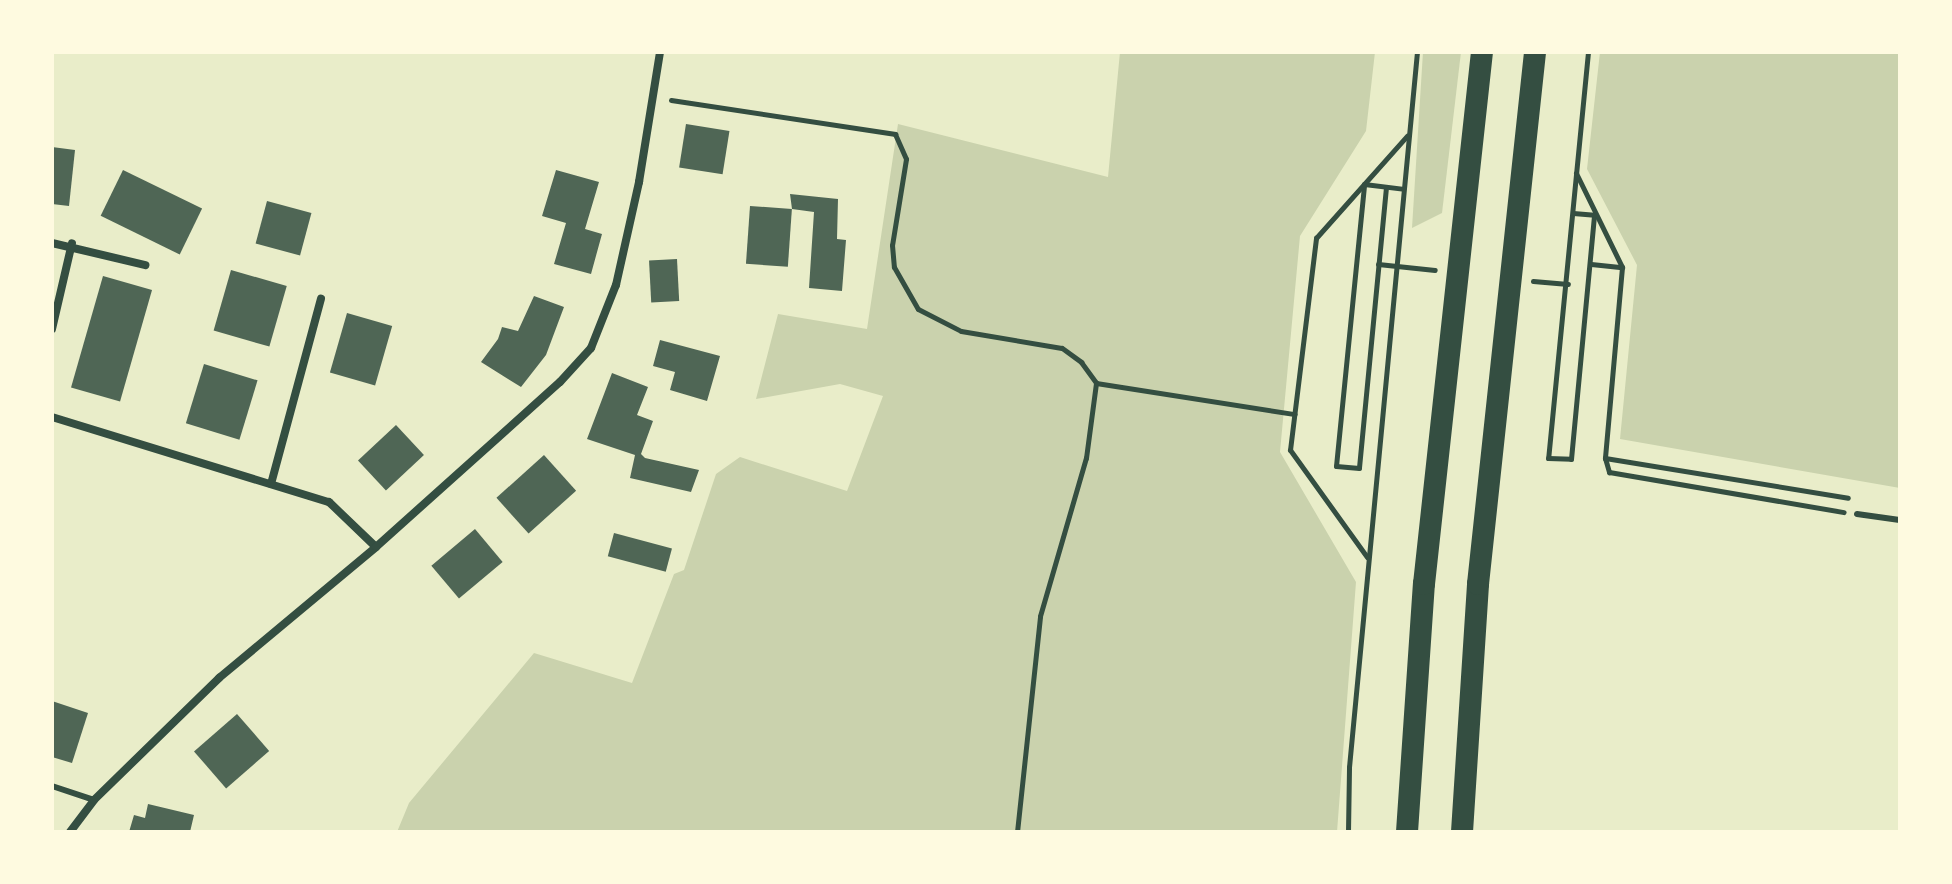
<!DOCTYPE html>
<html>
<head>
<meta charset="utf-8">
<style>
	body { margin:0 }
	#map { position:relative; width:1952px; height:884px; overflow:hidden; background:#e9edc9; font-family:Lato,sans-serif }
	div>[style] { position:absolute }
	.green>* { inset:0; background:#cad2ad }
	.building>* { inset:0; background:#4f6655; transform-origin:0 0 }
	.path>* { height:5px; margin:-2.5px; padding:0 2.5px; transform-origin:2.5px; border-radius:2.5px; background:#344e41 }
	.service>* { height:6px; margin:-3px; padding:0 3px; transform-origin:3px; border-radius:3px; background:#344e41 }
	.minor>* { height:8px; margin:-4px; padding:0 4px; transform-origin:4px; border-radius:4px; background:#344e41 }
	.trunk>* { height:22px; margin:-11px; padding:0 11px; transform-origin:11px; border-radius:11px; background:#344e41 }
	span { translate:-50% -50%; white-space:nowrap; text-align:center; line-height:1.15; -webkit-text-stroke:6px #fefae0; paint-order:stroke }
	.frame { position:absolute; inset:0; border:54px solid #fefae0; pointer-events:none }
</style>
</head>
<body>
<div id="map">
	<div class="green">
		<div style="clip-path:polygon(1120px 52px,1375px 52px,1366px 131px,1300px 236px,1280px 452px,1356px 582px,1337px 832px,397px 832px,409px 803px,534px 653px,632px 683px,674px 574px,684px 570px,716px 474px,740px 457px,847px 491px,883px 396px,840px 384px,756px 399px,778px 314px,867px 329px,898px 124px,1108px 177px)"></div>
		<div style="clip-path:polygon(1423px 52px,1461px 52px,1442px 213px,1412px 228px)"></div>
		<div style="clip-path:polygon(1600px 52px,1900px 52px,1900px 488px,1620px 439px,1637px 265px,1587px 169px)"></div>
	</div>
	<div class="building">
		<div style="left:686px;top:124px;width:44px;height:44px;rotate:9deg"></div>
		<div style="clip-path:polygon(52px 147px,75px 150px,69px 206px,52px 204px)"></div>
		<div style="left:123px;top:170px;width:88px;height:51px;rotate:26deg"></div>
		<div style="clip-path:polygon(556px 170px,599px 182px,585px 229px,602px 234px,591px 274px,554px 264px,566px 223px,542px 216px)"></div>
		<div style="clip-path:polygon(790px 194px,838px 199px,837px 239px,846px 240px,842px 291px,809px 288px,814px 212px,792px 209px)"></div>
		<div style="left:267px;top:201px;width:46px;height:44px;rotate:15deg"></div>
		<div style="left:750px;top:206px;width:42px;height:58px;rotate:4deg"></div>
		<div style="left:677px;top:259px;width:42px;height:28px;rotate:87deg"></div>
		<div style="left:231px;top:270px;width:58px;height:63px;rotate:16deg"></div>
		<div style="left:103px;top:276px;width:51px;height:116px;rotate:16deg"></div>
		<div style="clip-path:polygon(534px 296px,564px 307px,546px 355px,521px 387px,481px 362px,498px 339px,502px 327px,518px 331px)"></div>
		<div style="left:347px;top:313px;width:47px;height:62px;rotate:16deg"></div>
		<div style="clip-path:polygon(660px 340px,720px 356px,707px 401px,670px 390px,675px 372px,653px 366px)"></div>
		<div style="left:204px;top:364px;width:56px;height:62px;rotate:17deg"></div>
		<div style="clip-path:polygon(612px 373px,648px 387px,637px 415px,653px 421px,641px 454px,645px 458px,699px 470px,691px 492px,630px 478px,635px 455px,587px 439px)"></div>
		<div style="left:396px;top:425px;width:41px;height:52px;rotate:47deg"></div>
		<div style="left:544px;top:455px;width:48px;height:64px;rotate:48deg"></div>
		<div style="left:475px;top:529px;width:43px;height:57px;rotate:50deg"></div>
		<div style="left:614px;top:533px;width:60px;height:24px;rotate:15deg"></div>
		<div style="clip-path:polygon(52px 701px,88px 713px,72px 763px,52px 757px)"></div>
		<div style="left:237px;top:714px;width:49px;height:57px;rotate:49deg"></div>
		<div style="clip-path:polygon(148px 804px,194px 815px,190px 832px,129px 832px,134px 815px,145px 818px)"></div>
	</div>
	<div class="path">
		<div style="left:1588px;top:52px;width:408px;rotate:95.6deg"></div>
		<div style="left:1548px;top:458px;width:23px;rotate:2deg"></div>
		<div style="left:1571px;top:459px;width:245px;rotate:-84.6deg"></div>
		<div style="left:671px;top:100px;width:227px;rotate:8.6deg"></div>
		<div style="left:895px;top:134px;width:27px;rotate:66deg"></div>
		<div style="left:906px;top:159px;width:87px;rotate:99.2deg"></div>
		<div style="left:892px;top:245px;width:22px;rotate:85deg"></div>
		<div style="left:894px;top:267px;width:48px;rotate:60.3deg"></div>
		<div style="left:918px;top:309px;width:48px;rotate:27.1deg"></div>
		<div style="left:961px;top:331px;width:102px;rotate:9.6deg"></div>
		<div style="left:1062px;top:348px;width:24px;rotate:36deg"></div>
		<div style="left:1081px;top:362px;width:26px;rotate:54deg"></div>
		<div style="left:1096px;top:383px;width:201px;rotate:8.9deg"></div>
		<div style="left:1576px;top:173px;width:105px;rotate:63.9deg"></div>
		<div style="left:1386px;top:187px;width:282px;rotate:95.5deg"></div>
		<div style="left:1359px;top:468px;width:23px;rotate:-175deg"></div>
		<div style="left:1336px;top:466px;width:283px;rotate:-84.3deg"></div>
		<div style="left:1364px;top:184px;width:38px;rotate:7deg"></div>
		<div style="left:1573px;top:213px;width:21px;rotate:5deg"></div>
		<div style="left:1378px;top:264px;width:57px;rotate:6deg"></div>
		<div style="left:1591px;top:264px;width:31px;rotate:6deg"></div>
		<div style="left:1622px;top:267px;width:192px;rotate:95.1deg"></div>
		<div style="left:1605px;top:458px;width:15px;rotate:74deg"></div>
		<div style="left:1609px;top:472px;width:238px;rotate:9.7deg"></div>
		<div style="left:1533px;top:281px;width:35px;rotate:5deg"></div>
		<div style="left:1605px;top:458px;width:246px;rotate:9.3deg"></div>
		<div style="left:1367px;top:557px;width:132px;rotate:-125.7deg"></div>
		<div style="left:1290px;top:450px;width:214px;rotate:-83deg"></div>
		<div style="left:1316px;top:238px;width:137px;rotate:-48.3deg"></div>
		<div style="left:1017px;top:832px;width:217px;rotate:-83.9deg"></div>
		<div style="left:1040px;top:616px;width:165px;rotate:-73.8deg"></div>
		<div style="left:1086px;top:458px;width:76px;rotate:-82.4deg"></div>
		<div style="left:1348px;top:832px;width:65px;rotate:-89.1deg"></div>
		<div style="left:1349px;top:767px;width:718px;rotate:-84.57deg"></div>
	</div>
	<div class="service">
		<div style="left:1857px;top:514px;width:43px;rotate:7.9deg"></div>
		<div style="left:52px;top:786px;width:44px;rotate:18.4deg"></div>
	</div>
	<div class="minor">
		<div style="left:52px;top:243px;width:96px;rotate:13.3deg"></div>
		<div style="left:52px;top:329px;width:88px;rotate:-76.9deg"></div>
		<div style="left:52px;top:417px;width:290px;rotate:17.1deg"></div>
		<div style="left:329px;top:502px;width:65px;rotate:43.8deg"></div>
		<div style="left:271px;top:484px;width:192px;rotate:-74.9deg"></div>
		<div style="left:70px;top:832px;width:40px;rotate:-53deg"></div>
		<div style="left:94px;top:800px;width:175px;rotate:-44.3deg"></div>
		<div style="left:219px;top:678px;width:204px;rotate:-39.8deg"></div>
		<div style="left:376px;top:547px;width:247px;rotate:-41.9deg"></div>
		<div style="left:560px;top:382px;width:46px;rotate:-47.6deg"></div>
		<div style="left:591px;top:348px;width:68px;rotate:-68.4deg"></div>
		<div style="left:616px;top:285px;width:106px;rotate:-77.4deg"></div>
		<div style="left:639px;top:182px;width:132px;rotate:-80.8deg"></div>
	</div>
	<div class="trunk">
		<div style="left:1407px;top:832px;width:249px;rotate:-86.1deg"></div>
		<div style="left:1424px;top:584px;width:535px;rotate:-83.78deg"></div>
		<div style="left:1462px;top:832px;width:249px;rotate:-86.3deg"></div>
		<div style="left:1478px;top:584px;width:535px;rotate:-83.88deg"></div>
	</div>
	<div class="frame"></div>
</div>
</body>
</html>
